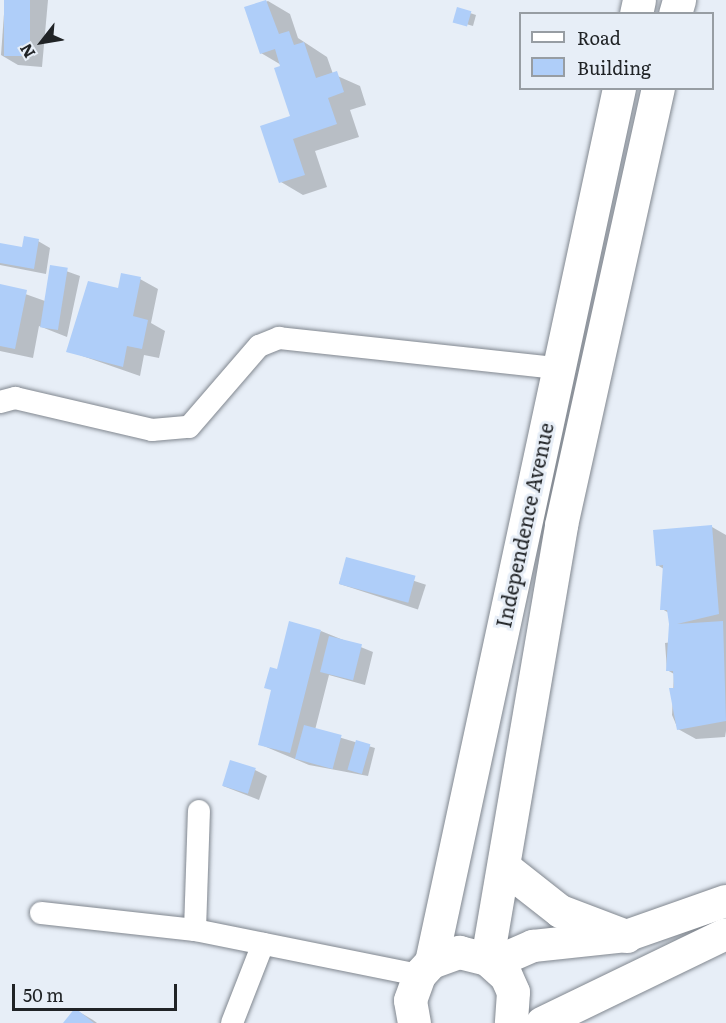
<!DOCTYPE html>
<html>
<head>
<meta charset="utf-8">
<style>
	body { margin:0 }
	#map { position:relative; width:726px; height:1023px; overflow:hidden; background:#e7eef7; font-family:Literata,serif }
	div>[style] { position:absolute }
	.shadow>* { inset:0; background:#0003; transform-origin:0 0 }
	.building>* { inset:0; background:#afcef9; transform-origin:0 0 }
	.roads { filter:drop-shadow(0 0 2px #81878f) drop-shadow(0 0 2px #81878f) }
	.minor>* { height:22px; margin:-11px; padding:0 11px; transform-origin:11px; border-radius:11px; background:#fff }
	.secondary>* { height:32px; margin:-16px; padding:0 16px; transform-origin:16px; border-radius:16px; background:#fff }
	.primary>* { height:33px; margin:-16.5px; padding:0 16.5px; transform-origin:16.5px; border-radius:16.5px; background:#fff }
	span { translate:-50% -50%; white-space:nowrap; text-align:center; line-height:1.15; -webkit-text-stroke:6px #e7eef7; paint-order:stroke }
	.street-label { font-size:20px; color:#202326 }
	.legend { position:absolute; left:519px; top:12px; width:195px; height:78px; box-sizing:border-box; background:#e7eef7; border:2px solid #979da3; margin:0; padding:8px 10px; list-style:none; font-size:18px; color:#202326 }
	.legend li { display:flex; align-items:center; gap:12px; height:30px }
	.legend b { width:30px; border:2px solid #979da3 }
	.north { position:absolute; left:12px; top:12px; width:60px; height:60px; -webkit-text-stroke:4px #e7eef7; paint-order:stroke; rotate:239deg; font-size:16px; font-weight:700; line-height:24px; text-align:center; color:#202326 }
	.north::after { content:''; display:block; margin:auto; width:21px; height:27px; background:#202326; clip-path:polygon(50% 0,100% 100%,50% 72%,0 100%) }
	.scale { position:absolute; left:12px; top:984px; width:165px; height:27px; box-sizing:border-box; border:3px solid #202326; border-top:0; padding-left:8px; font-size:18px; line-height:21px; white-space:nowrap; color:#202326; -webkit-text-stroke:4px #e7eef7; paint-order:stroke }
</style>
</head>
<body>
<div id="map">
	<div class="shadow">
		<div style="clip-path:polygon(5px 0,48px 0,42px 67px,18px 65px,1px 55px)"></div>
		<div style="clip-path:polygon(268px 1px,290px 14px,298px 38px,327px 57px,333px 74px,360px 86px,366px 105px,350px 110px,359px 137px,315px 151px,327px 187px,303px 195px,281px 182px,292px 117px,283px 66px,261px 53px,246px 8px)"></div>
		<div style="clip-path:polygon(458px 9px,476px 15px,473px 26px,459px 22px)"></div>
		<div style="clip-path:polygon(38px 241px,50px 248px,46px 274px,0 265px,0 245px,23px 249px)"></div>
		<div style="clip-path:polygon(52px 266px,80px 276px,67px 337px,39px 326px,33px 358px,0 351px,0 285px,45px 301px)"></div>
		<div style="clip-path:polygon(140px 279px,158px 289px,151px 323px,165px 331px,159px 358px,144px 355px,140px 376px,68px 351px,119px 289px)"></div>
		<div style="clip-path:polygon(712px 527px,726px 535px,726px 731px,725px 737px,696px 739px,678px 729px,672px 715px,674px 674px,667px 670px,665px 643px,672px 642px,669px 613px,662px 609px,664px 569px,657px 565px)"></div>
		<div style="left:347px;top:559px;width:83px;height:26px;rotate:18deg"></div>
		<div style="clip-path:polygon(321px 631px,373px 652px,365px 685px,329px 675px,315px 730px,375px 748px,368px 776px,309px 765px,259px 744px,278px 671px)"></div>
		<div style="clip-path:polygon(255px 770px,267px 776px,259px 800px,223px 786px)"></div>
		<div style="clip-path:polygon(76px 1010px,93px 1020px,97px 1023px,65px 1023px)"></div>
	</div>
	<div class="building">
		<div style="left:4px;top:0;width:26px;height:56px"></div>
		<div style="clip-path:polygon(266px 0,279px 34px,289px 31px,294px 45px,304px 42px,316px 78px,337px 71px,344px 92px,328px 98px,337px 124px,293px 139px,305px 175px,279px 183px,260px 126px,290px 116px,274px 68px,280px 66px,275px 49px,260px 54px,244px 7px)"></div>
		<div style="left:457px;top:7px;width:15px;height:16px;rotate:16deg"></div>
		<div style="clip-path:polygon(24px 236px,39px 239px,34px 269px,0 263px,0 243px,22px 247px)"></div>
		<div style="left:50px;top:265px;width:18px;height:63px;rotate:9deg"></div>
		<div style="clip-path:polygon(121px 273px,141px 277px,133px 316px,148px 320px,142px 349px,127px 346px,123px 367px,66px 352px,88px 281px,118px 288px)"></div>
		<div style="clip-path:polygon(0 284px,27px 290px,15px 349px,0 346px)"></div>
		<div style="clip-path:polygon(712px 525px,719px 614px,677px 624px,723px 621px,726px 721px,677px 730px,669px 688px,674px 688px,673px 671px,666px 671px,669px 624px,667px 610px,660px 610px,663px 565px,656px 566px,653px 530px)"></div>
		<div style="left:346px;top:557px;width:72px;height:28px;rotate:15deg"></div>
		<div style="clip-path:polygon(289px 621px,321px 630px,290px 753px,258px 745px,271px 690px,264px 688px,270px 667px,277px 669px)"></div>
		<div style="left:329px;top:636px;width:34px;height:37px;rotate:14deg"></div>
		<div style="left:304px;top:725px;width:39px;height:35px;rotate:15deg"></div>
		<div style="left:356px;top:740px;width:15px;height:31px;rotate:16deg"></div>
		<div style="left:230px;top:760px;width:27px;height:27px;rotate:17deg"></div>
		<div style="clip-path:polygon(75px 1008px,94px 1023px,63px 1023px)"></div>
	</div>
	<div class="roads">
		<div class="minor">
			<div style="left:0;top:402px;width:16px;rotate:-15deg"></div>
			<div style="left:15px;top:398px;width:141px;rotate:13.1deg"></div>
			<div style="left:152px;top:430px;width:37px;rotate:-5deg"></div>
			<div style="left:189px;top:427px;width:107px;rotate:-49.2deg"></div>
			<div style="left:259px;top:346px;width:22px;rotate:-22deg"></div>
			<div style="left:279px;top:338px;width:280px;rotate:6.2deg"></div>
			<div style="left:41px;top:913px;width:155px;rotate:6.3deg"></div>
			<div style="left:195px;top:930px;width:228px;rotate:11.4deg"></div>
			<div style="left:195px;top:930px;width:119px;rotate:-88.1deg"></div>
			<div style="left:232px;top:1023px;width:85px;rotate:-68.6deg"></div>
		</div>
		<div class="secondary">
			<div style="left:494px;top:963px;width:43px;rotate:-23.6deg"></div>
			<div style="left:533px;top:946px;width:94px;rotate:-6.1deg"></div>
			<div style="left:626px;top:936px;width:106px;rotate:-19.3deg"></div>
			<div style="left:542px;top:1023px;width:204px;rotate:-25.8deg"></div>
		</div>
		<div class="primary">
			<div style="left:636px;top:14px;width:14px;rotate:-78deg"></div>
			<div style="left:675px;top:14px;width:15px;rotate:-74deg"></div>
			<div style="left:504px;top:867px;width:71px;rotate:38.2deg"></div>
			<div style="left:560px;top:911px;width:71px;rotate:20.7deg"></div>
			<div style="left:487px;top:959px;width:440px;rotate:-80.3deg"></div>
			<div style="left:561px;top:525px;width:448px;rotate:-77.5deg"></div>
			<div style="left:431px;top:962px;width:894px;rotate:-77.86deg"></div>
			<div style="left:414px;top:1023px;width:23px;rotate:-100deg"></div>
			<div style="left:410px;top:1000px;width:27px;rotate:-70deg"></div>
			<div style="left:419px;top:975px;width:18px;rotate:-47deg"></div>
			<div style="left:431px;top:962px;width:30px;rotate:-20deg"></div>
			<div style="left:459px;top:952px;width:29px;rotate:14deg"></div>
			<div style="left:487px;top:959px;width:25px;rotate:42deg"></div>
			<div style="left:506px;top:976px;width:17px;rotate:66deg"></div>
			<div style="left:513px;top:992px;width:31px;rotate:94deg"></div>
		</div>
	</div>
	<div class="street-label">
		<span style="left:524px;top:525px;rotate:-78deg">Independence Avenue</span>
	</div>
	<ul class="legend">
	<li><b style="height:8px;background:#fff"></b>Road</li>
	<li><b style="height:16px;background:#afcef9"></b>Building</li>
	</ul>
	<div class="north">N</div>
	<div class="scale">50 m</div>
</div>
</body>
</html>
